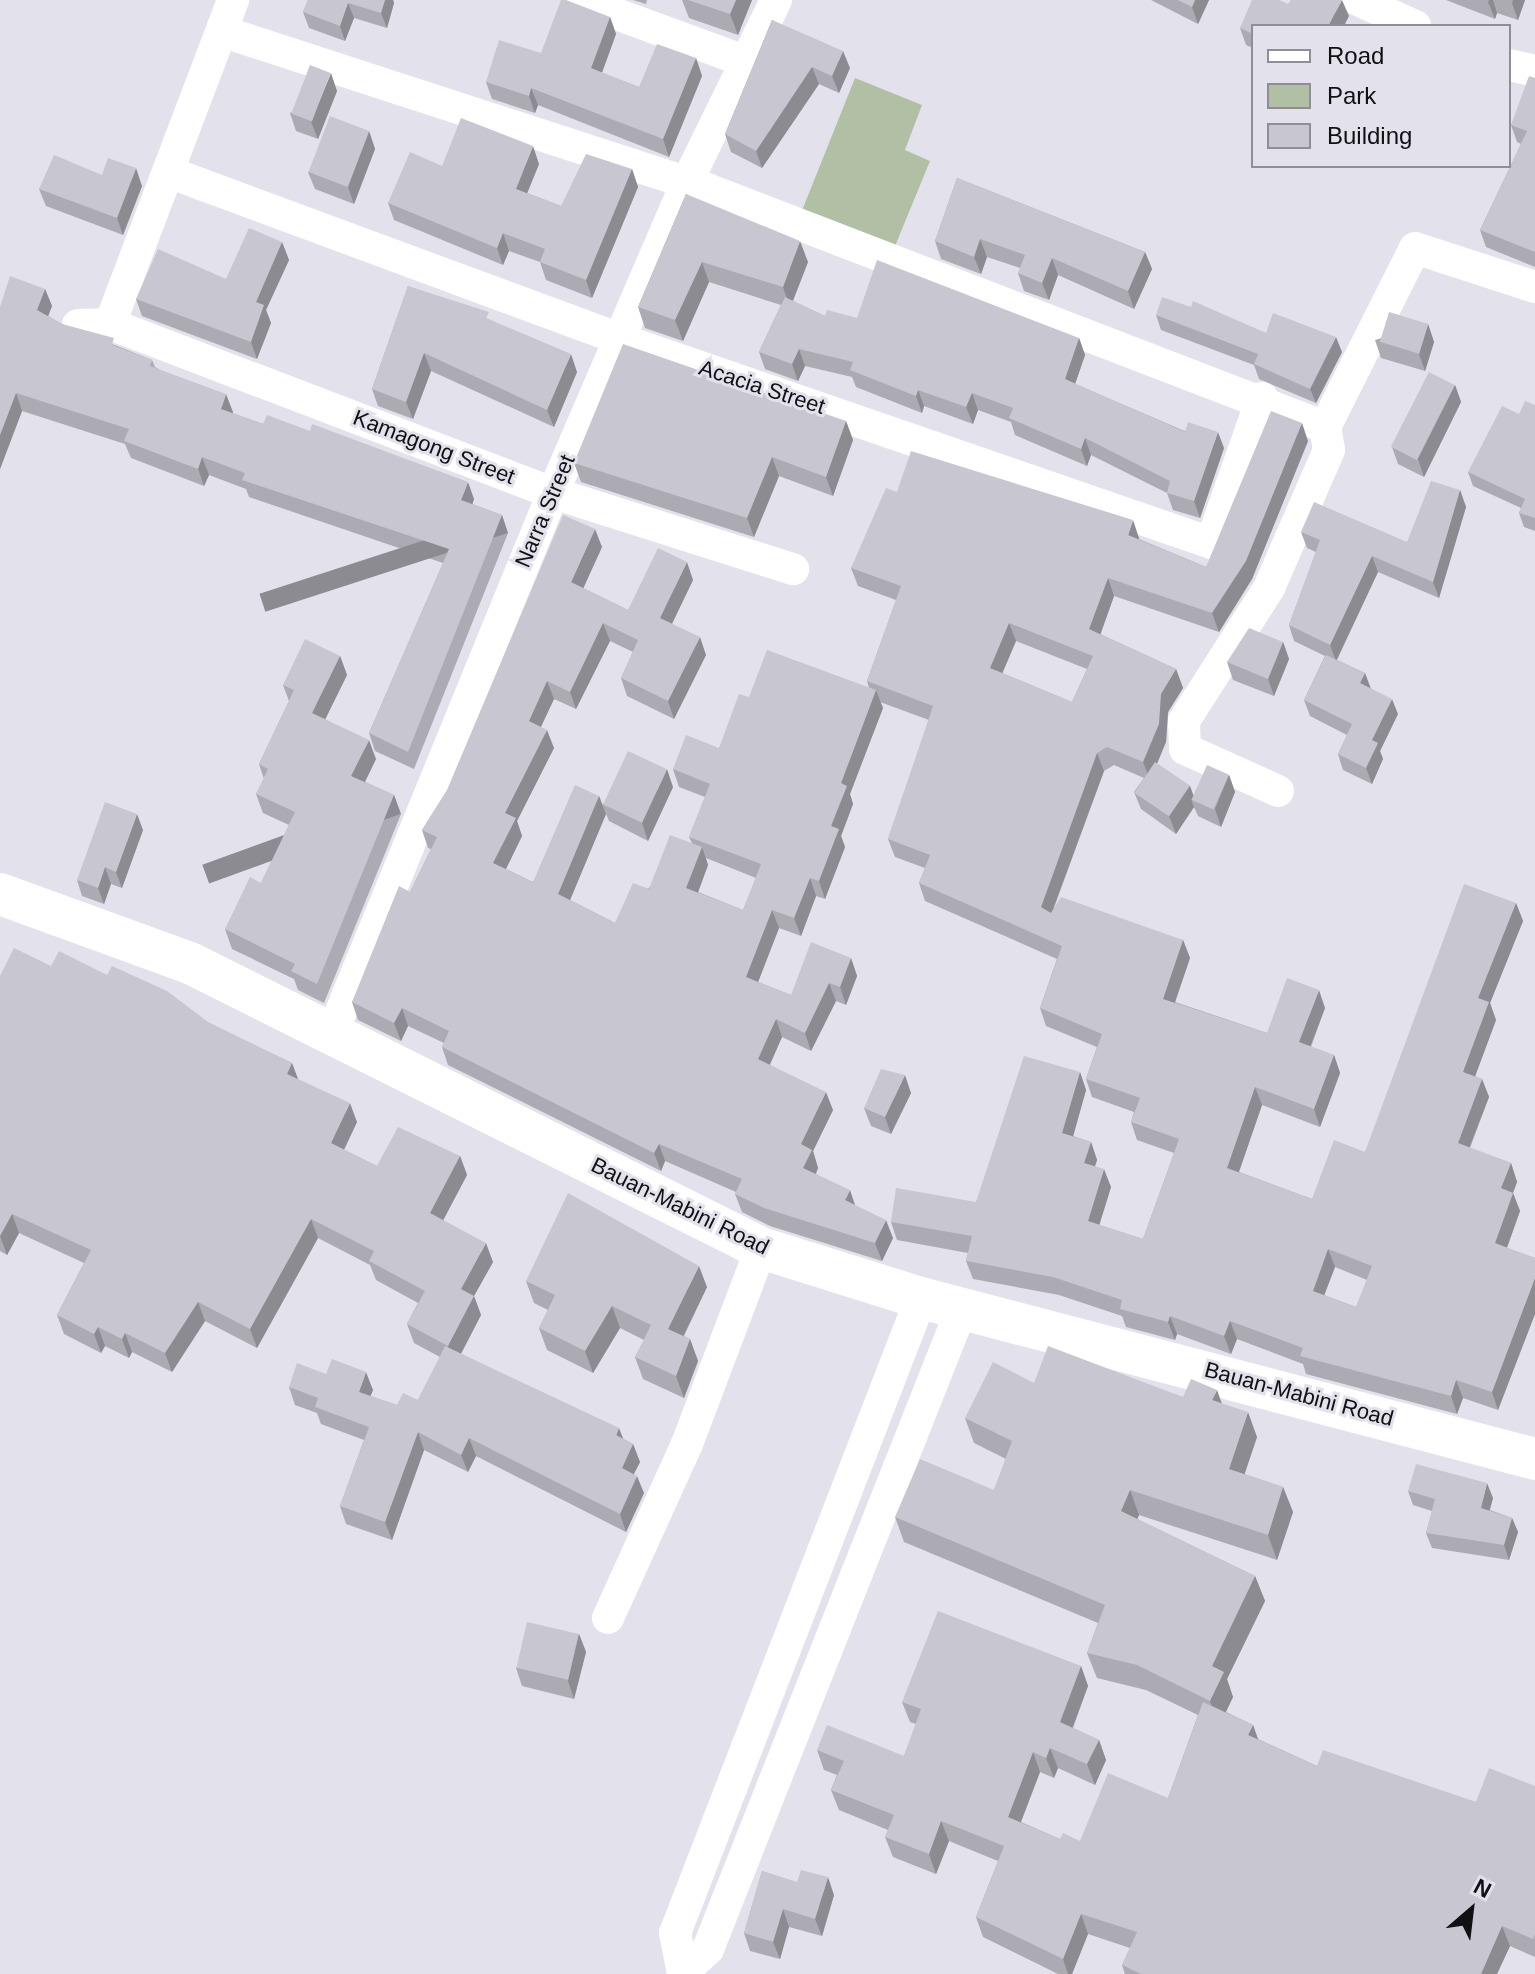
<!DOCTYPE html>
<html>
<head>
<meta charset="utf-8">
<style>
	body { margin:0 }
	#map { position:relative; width:1535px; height:1974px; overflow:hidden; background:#e3e1eb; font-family:Helvetica,sans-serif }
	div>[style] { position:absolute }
	.green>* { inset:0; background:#b1c0a5 }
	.minor>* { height:32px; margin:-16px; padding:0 16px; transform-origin:16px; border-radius:16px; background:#fff }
	.major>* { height:42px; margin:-21px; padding:0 21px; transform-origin:21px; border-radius:21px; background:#fff }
	.wall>* { inset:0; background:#acaab3 }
	.shaded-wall>* { inset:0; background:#8c8b92; transform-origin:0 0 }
	.building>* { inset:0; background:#c8c6d0; transform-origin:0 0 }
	span { translate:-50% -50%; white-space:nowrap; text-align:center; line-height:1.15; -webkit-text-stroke:6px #e3e1eb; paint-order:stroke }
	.street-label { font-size:22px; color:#111013 }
	.legend { position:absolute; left:1251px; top:24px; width:260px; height:144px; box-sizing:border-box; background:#e3e1eb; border:2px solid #8f8d95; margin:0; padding:10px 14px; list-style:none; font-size:24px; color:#111013 }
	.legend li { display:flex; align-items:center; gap:16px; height:40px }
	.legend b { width:40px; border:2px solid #8f8d95 }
	.north { position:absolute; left:1431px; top:1870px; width:80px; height:80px; -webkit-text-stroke:6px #e3e1eb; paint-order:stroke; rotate:28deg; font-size:22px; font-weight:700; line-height:32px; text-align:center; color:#111013 }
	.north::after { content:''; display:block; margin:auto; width:28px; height:36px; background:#111013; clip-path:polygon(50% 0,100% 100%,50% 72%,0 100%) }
</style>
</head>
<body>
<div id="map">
	<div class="green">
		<div style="clip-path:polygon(855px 78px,922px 105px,905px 150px,930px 161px,893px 251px,801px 213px)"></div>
	</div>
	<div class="minor">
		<div style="left:578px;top:0;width:178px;rotate:20.1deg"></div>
		<div style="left:1358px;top:0;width:63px;rotate:24.5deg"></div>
		<div style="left:224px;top:32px;width:508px;rotate:18.01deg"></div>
		<div style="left:707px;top:189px;width:662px;rotate:21.06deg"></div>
		<div style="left:1325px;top:427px;width:23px;rotate:80deg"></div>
		<div style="left:1329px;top:450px;width:150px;rotate:113.5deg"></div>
		<div style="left:1269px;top:588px;width:158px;rotate:122.6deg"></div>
		<div style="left:1184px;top:721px;width:28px;rotate:88deg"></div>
		<div style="left:1185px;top:749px;width:102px;rotate:24.3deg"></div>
		<div style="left:1509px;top:65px;width:27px;rotate:13deg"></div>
		<div style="left:171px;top:173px;width:478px;rotate:20.3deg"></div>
		<div style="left:619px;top:339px;width:626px;rotate:19.01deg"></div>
		<div style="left:1211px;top:543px;width:154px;rotate:-70.6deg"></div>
		<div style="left:110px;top:324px;width:347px;rotate:-69.2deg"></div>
		<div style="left:78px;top:325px;width:32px;rotate:-2deg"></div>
		<div style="left:110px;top:324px;width:474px;rotate:20.9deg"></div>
		<div style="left:553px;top:493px;width:252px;rotate:17.6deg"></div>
		<div style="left:1325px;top:427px;width:200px;rotate:-63.3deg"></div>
		<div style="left:1415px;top:248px;width:126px;rotate:18deg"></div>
		<div style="left:333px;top:1031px;width:581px;rotate:-67.76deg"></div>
		<div style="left:553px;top:493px;width:334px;rotate:-66.7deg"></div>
		<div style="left:685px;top:186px;width:207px;rotate:-63.9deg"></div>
		<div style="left:608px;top:1618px;width:191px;rotate:-65.6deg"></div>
		<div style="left:687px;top:1444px;width:210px;rotate:-69.3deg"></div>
		<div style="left:685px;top:1970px;width:31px;rotate:-42deg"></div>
		<div style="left:708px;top:1949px;width:689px;rotate:-68.38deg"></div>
		<div style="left:683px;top:1974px;width:42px;rotate:-101deg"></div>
		<div style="left:675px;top:1933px;width:681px;rotate:-68.82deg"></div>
	</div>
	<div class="major">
		<div style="left:0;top:894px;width:202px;rotate:20deg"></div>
		<div style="left:190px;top:963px;width:638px;rotate:26.52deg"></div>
		<div style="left:761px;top:1248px;width:168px;rotate:17.4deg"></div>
		<div style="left:921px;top:1298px;width:635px;rotate:14.69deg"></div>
	</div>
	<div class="wall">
		<div style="clip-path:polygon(308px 0,393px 0,394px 3px,387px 28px,354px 18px,345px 41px,309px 28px,303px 12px)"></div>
		<div style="clip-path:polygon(633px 0,647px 0,646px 4px)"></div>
		<div style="clip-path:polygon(682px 0,752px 0,738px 35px,689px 18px)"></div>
		<div style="clip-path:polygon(1151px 0,1209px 0,1198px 24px)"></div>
		<div style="clip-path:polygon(1446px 0,1525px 0,1518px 20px,1497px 13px,1495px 19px)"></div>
		<div style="clip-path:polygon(1288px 4px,1349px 16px,1253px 26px,1253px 48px,1246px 45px,1240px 28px)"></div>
		<div style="clip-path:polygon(610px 17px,616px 34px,602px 73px,639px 87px,696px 58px,702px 76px,669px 157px,538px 105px,535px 113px,492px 99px,486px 82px)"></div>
		<div style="clip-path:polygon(772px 20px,850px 68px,839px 93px,819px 84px,762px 168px,731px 152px,725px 134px)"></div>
		<div style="clip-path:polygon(1535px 78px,1535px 267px,1486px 247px,1480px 230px,1521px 144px,1517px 142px,1511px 125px)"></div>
		<div style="clip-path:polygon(337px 91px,318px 139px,296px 131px,290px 113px)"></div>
		<div style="clip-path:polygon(369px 131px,375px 149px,354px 204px,315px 189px,308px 172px)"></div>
		<div style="clip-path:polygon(539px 164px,527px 193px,561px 206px,632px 169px,638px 187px,592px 298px,546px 280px,540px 262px,509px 251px,503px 265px,394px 220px,388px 203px,442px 166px)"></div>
		<div style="clip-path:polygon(102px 175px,142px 186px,123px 235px,46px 206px,39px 189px)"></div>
		<div style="clip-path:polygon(957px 178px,1145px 252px,1152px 269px,1134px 309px,1058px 275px,1049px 300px,1024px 291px,1018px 273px,1020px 268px,987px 257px,981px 274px,941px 259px,935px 241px)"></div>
		<div style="clip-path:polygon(686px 194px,808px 262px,793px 301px,825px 316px,857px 318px,1079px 338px,1085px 355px,1075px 384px,1224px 448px,1200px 518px,1173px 510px,1167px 493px,1091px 455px,1087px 466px,1015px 435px,1011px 422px,978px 410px,973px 424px,924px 406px,922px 413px,856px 387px,852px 377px,805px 366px,798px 381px,765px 369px,759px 352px,781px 305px,709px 282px,683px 341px,645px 328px,638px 307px)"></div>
		<div style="clip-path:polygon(282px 242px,289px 260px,266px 310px,271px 323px,257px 359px,142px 316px,136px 299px,226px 279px)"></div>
		<div style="clip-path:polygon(408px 286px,492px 321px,577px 372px,554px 427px,431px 371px,413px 419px,378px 406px,372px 389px)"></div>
		<div style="clip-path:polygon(45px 289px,52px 306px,48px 316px,62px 324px,152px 360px,155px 367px,233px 412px,232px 413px,474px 499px,472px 504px,502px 515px,508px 533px,414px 769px,375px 751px,369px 733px,443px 563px,249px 497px,246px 489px,209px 475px,204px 486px,131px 458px,125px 444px,22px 411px,0 469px,0 307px)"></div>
		<div style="clip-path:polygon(1156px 315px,1266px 333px,1342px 352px,1316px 403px,1259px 379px,1254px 365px,1161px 330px)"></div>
		<div style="clip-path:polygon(1428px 324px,1434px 342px,1425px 371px,1381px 358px,1375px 340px)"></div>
		<div style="clip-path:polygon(1455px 385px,1461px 402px,1424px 477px,1398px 464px,1392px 447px)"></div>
		<div style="clip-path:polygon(1535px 405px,1535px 531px,1524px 527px,1519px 513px,1521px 508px,1473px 486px,1468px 472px,1519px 414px)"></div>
		<div style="clip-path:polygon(846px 421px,853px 440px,833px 496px,779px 476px,754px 537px,581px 482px,574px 463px)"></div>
		<div style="clip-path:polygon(evenodd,1308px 441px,1252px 579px,1219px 632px,1114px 596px,1100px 634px,1176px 669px,1183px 688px,1168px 712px,1166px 742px,1157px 764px,1190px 786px,1193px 795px,1229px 775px,1235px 792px,1221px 827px,1198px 816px,1194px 807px,1176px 834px,1141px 809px,1134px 792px,1144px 778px,1114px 765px,1104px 771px,1054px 908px,1183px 940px,1190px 958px,1175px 1002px,1267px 1033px,1325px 1008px,1311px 1047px,1334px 1055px,1340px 1073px,1320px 1127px,1262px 1105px,1239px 1172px,1312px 1199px,1365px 1152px,1516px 903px,1523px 921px,1490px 1003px,1496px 1020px,1475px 1076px,1482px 1079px,1489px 1097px,1470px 1148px,1511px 1163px,1517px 1182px,1513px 1193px,1520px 1211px,1507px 1248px,1535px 1258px,1535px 1314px,1498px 1410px,1463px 1398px,1457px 1414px,1306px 1374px,1303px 1364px,1237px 1339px,1231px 1354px,1177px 1334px,1175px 1340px,1126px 1327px,1122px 1316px,1059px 1295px,973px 1279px,966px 1261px,968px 1253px,897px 1240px,891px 1222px,976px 1202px,1080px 1072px,1086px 1090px,1073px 1136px,1091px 1142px,1097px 1160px,1095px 1166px,1111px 1187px,1099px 1225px,1143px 1239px,1174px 1153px,1137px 1140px,1131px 1122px,1134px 1112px,1092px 1097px,1086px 1079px,1097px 1047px,1046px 1026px,1040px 1008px,1057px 959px,925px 901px,919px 883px,925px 868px,895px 857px,888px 839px,929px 720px,880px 702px,883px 708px,850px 794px,853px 804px,841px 836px,845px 847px,825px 899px,816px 896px,801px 936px,779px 928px,758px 982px,791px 995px,851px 958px,857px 976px,846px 1005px,836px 1001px,811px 1051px,782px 1037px,770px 1065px,833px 1110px,813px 1151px,818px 1168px,816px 1174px,855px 1205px,893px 1238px,882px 1261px,770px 1226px,742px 1212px,735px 1194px,736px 1192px,665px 1161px,661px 1171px,448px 1065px,442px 1047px,444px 1043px,408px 1026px,401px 1041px,358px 1020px,352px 1002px,410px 892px,431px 849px,428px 848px,422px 830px,602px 547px,583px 588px,628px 610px,693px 580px,672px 624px,706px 655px,674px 719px,627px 696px,621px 678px,633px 652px,610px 641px,576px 709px,554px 699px,541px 727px,554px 748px,517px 821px,522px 836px,506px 869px,533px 882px,599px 796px,606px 814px,570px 900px,615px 923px,692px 843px,689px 837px,705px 797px,679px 787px,673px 769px,719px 748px,749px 697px,869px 688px,867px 681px,896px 600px,858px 586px,851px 568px,897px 492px,1139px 538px,1139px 539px,1206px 567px,1308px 441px,1016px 641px,1087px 669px,1072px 702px,1002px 673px,1016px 641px,1308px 441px,706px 858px,756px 878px,743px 910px,698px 892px,708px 865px,706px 858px,1308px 441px,1335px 1267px,1367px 1280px,1356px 1307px,1324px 1295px,1335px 1267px)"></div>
		<div style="clip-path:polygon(1460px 490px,1466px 507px,1439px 598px,1378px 572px,1337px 660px,1365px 673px,1370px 688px,1398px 714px,1380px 751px,1383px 759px,1372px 784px,1343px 770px,1338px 754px,1347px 735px,1310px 716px,1304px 700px,1325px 656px,1294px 641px,1289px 625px,1316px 552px,1307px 548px,1301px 532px,1407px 542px)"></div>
		<div style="clip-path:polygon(1283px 642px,1289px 659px,1274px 696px,1233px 680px,1227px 662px)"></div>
		<div style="clip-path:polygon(340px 656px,347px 675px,325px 719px,376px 759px,365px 782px,394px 795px,401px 814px,324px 1003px,298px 990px,294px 979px,232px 949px,225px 929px,261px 883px,289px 825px,263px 813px,256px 794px,264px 779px,259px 764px,289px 701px,283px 685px)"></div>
		<div style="clip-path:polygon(673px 787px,648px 841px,609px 821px,602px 804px)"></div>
		<div style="clip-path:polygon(143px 830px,122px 888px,111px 884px,104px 904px,82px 896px,77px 880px)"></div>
		<div style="clip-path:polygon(51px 966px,107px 975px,292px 1063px,298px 1079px,357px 1122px,344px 1150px,377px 1166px,460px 1156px,467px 1175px,443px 1220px,493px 1262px,474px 1296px,481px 1315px,461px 1354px,633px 1444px,640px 1462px,634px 1474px,644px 1493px,626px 1532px,476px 1456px,468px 1472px,424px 1450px,392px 1540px,346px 1524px,340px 1506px,364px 1440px,321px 1424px,317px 1413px,295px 1405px,289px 1387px,326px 1374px,373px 1390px,370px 1396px,397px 1405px,418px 1400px,440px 1357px,414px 1343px,407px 1324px,418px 1303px,376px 1280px,370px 1265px,318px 1238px,257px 1348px,205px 1321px,172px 1372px,132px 1352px,129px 1358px,105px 1346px,101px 1353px,64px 1334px,57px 1315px,84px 1263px,19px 1233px,7px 1255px,0 1251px,0 976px)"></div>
		<div style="clip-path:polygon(911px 1093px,891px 1134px,871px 1126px,864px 1108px)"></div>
		<div style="clip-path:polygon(526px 1281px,707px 1287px,684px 1336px,690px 1339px,698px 1361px,684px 1398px,643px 1379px,635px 1357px,644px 1340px,620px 1328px,593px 1373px,547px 1350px,539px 1328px,548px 1310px,534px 1303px)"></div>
		<div style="clip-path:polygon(1034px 1383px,1183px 1397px,1221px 1403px,1257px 1437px,1244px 1474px,1283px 1487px,1293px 1512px,1277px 1560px,1139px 1515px,1137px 1519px,1255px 1576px,1265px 1601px,1227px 1679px,1233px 1697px,1226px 1712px,1253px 1725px,1258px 1739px,1317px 1766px,1476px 1802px,1535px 1786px,1535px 1957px,1510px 1946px,1497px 1974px,1125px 1974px,1122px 1965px,1130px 1948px,1088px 1934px,1072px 1974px,1058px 1974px,983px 1937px,976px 1917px,998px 1861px,949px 1841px,936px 1874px,893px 1857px,885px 1837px,888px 1830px,839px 1810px,831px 1790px,837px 1775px,824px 1770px,817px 1750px,904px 1756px,916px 1724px,910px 1722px,902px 1702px,1081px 1666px,1088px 1686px,1073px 1728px,1099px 1740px,1106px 1760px,1095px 1785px,1058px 1768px,1054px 1778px,1040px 1772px,1021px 1822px,1060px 1839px,1080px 1841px,1168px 1798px,1198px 1715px,1146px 1690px,1097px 1678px,1087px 1653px,1098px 1623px,904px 1542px,895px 1517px,994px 1490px,1006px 1459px,974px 1443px,965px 1418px)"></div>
		<div style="clip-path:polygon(1408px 1491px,1493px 1498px,1490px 1510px,1512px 1518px,1518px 1532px,1509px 1560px,1432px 1548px,1426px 1533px,1432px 1511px,1413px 1505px)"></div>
		<div style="clip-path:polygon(579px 1634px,586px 1652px,574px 1699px,522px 1686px,516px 1668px)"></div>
		<div style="clip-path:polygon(762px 1871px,834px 1895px,822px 1936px,789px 1927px,780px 1959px,750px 1951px,744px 1933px)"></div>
	</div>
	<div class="shaded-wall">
		<div style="clip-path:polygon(385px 0,393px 0,394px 3px,387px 28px,381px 13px)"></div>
		<div style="clip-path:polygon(736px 0,752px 0,738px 35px,730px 14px)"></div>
		<div style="clip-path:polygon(1195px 0,1209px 0,1198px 24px,1192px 7px)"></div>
		<div style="clip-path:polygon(1342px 0,1349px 16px,1344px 26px,1328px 26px)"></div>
		<div style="clip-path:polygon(1489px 0,1493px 0,1497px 13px,1495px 19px,1488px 2px)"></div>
		<div style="clip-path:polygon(1513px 0,1525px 0,1518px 20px,1512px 3px)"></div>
		<div style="clip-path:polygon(348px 3px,354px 18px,345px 41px,340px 26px)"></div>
		<div style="clip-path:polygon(610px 17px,616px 34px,597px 86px,591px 68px)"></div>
		<div style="clip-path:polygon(843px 51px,850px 68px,839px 93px,832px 76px)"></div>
		<div style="clip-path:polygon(696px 58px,702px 76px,669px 157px,663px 139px)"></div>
		<div style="clip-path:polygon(812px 67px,819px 84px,762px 168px,756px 151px)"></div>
		<div style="clip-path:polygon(331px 73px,337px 91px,318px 139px,311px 122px)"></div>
		<div style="clip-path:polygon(531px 88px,538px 105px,535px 113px,529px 96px)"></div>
		<div style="clip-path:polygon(369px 131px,375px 149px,354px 204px,348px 187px)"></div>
		<div style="clip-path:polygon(533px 146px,539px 164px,522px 206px,516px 189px)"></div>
		<div style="clip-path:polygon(136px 168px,142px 186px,123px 235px,117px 218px)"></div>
		<div style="clip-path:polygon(632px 169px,638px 187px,592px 298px,586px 280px)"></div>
		<div style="clip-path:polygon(503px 233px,509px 251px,503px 265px,497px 248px)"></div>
		<div style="clip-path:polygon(980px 239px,987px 257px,981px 274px,974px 257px)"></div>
		<div style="clip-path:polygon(800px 241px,808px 262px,790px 308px,783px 287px)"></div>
		<div style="clip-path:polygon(282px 242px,289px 260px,266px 310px,271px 323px,257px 359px,251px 342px,256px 302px)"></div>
		<div style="clip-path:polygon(1145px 252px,1152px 269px,1134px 309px,1128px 291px)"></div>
		<div style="clip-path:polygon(1052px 258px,1058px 275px,1049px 300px,1042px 283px)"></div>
		<div style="clip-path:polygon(702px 262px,709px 282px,683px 341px,675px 320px)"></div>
		<div style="clip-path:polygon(45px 289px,52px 306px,44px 327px,37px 310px)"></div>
		<div style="clip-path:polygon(1428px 324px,1434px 342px,1425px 371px,1419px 354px)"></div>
		<div style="clip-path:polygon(1336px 337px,1342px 352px,1316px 403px,1310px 389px)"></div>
		<div style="clip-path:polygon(1079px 338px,1085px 355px,1071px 396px,1065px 379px)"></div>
		<div style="clip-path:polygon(799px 349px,805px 366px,798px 381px,792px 364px)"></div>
		<div style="clip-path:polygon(424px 353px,431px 371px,413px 419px,406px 402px)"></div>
		<div style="clip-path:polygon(571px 354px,577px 372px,554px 427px,547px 410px)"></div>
		<div style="clip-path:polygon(1455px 385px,1461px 402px,1424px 477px,1418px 459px)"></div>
		<div style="clip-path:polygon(918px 390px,924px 406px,922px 413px,916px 396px)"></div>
		<div style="clip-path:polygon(16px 393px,22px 411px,0 469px,0 435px)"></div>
		<div style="clip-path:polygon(972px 393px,978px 410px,973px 424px,966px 407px)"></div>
		<div style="clip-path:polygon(226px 394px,233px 412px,227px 426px,221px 409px)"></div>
		<div style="clip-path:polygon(846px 421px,853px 440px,833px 496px,826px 477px)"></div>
		<div style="clip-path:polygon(1302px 423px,1308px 441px,1252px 579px,1219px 632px,1212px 613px)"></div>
		<div style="clip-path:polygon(1218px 432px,1224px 448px,1200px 518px,1194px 501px)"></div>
		<div style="clip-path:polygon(1085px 438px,1091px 455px,1087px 466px,1081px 449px)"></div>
		<div style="clip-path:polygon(202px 457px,209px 475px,204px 486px,198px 469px)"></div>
		<div style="clip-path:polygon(772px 457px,779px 476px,754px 537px,747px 518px)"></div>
		<div style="clip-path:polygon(468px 482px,474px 499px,468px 518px,461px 500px)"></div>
		<div style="clip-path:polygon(1460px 490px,1466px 507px,1439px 598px,1433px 582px)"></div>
		<div style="left:502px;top:515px;width:19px;height:255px;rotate:72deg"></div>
		<div style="clip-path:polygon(1133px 520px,1139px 538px,1134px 553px,1128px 535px)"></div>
		<div style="clip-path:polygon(595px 529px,602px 547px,578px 600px,571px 582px)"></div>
		<div style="clip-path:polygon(1372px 556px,1378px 572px,1336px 661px,1330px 645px)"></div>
		<div style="clip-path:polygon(687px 562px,693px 580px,666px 636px,660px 618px)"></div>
		<div style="clip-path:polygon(1108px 578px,1114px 596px,1096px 647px,1089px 629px)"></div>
		<div style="clip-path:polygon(603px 623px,610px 641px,576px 709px,570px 692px)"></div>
		<div style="clip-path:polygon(1009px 623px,1016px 641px,997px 686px,990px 668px)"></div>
		<div style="clip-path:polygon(700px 637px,706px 655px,674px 719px,668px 701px)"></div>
		<div style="clip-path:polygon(1283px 642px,1289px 659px,1274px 696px,1268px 679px)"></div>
		<div style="clip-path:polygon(340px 656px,347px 675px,319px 732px,312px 713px)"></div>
		<div style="clip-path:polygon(1176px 669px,1183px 688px,1168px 712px,1166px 742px,1150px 780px,1143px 762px,1161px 694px)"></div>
		<div style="clip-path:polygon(1365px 673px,1371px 689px,1360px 683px)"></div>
		<div style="clip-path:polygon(547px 681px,554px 699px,535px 739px,529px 721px)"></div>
		<div style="clip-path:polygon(876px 690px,883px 708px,850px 794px,853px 804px,841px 836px,845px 847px,825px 899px,819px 881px,841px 783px)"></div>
		<div style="clip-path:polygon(1392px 699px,1398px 714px,1380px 751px,1383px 759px,1372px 784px,1366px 768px,1372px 740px)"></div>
		<div style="clip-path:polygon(547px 730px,554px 748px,517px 821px,522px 836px,500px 881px,493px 863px,505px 813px)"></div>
		<div style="clip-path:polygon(369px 740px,376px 759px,358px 796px,351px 776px)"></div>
		<div style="clip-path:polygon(1097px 753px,1104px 771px,1047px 925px,1041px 907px)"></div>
		<div style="clip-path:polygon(667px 769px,673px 787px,648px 841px,642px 823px)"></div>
		<div style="clip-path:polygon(1229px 775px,1235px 792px,1221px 827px,1215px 809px)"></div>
		<div style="clip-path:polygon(1190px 786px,1195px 800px,1191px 799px,1194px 807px,1176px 834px,1169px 816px)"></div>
		<div style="left:394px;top:795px;width:20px;height:204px;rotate:70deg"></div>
		<div style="clip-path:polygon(599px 796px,606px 814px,565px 912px,558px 894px)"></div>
		<div style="clip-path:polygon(137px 814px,143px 830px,122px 888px,116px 872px)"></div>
		<div style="clip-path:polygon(702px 847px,708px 865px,693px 906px,686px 888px)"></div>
		<div style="clip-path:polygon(105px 867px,111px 884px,104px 904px,98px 888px)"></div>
		<div style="clip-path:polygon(810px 878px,816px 896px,801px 936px,794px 918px)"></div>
		<div style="clip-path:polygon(1516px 903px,1523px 921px,1490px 1003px,1496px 1020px,1470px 1090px,1463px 1072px,1478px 998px)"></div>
		<div style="clip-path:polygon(772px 910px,779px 928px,753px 995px,746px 977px)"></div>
		<div style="clip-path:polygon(1183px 940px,1190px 958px,1170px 1017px,1163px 999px)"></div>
		<div style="clip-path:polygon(851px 958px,857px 976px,846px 1005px,840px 987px)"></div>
		<div style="clip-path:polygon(829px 983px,836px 1001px,811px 1051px,805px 1033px)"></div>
		<div style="clip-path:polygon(1319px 990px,1325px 1008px,1305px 1060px,1299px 1042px)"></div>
		<div style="clip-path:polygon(402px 1008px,408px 1026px,401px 1041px,394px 1023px)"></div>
		<div style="clip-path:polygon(776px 1019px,782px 1037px,764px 1077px,758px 1059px)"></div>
		<div style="clip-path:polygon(1334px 1055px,1340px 1073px,1320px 1127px,1314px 1109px)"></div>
		<div style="clip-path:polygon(292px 1063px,299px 1082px,287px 1074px)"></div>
		<div style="clip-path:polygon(1080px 1072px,1086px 1090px,1069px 1151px,1062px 1133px)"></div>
		<div style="clip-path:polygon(905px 1075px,911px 1093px,891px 1134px,885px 1117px)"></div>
		<div style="clip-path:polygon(1482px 1079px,1489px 1097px,1464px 1161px,1458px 1143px)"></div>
		<div style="clip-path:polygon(1255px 1087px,1262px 1105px,1234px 1186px,1227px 1168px)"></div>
		<div style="clip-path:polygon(826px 1092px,833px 1110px,813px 1151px,818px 1168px,810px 1186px,803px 1168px,801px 1144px)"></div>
		<div style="clip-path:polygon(350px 1103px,357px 1122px,338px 1162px,331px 1143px)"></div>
		<div style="clip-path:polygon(1091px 1142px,1097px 1160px,1090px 1181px,1084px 1163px)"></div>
		<div style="clip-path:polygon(659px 1144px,665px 1161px,661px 1171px,654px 1153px)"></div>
		<div style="clip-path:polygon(460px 1156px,467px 1175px,437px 1232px,430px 1213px)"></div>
		<div style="clip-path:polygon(1511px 1163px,1517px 1182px,1508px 1206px,1501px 1188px)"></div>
		<div style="clip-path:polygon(1104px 1169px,1111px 1187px,1095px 1239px,1088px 1221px)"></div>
		<div style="clip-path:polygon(850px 1190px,856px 1208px,845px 1200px)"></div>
		<div style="clip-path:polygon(1513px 1193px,1520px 1211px,1502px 1261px,1495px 1243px)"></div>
		<div style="clip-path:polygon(12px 1214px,19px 1233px,7px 1255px,0 1236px)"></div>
		<div style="clip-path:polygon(311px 1219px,318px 1238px,257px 1348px,250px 1329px)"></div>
		<div style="clip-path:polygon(886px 1220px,893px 1238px,882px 1261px,875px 1243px)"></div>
		<div style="clip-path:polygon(486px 1243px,493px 1262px,474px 1296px,481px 1315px,455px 1365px,448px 1346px,461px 1289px)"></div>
		<div style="clip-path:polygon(1328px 1249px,1335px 1267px,1319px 1309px,1313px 1291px)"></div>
		<div style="clip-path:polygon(699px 1266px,707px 1287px,676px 1351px,668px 1329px)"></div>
		<div style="clip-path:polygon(1535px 1278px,1535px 1314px,1498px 1410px,1492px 1392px)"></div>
		<div style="clip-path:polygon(198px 1302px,205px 1321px,172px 1372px,165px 1353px)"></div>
		<div style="clip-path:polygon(612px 1306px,620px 1328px,593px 1373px,585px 1351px)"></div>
		<div style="clip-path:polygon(1170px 1316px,1177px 1334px,1175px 1340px,1168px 1322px)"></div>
		<div style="clip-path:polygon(1230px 1321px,1237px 1339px,1231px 1354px,1224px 1336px)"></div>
		<div style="clip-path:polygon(98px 1327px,105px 1346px,101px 1353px,94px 1334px)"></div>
		<div style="clip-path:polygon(125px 1333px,132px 1352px,129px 1358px,122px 1339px)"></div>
		<div style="clip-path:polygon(690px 1339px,698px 1361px,684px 1398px,676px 1376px)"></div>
		<div style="clip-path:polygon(366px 1372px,373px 1390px,365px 1410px,359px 1392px)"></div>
		<div style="clip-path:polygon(1456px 1380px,1463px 1398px,1457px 1414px,1451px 1396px)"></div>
		<div style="clip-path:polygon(1217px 1390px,1226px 1415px,1212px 1400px)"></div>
		<div style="clip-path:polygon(1248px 1412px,1257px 1437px,1238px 1494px,1229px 1469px)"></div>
		<div style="clip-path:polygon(619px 1428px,626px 1446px,616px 1435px)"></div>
		<div style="clip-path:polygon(418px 1432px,424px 1450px,392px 1540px,385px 1522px)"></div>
		<div style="clip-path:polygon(469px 1438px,476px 1456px,468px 1472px,461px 1455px)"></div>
		<div style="clip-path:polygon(633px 1444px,640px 1462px,628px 1485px,622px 1468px)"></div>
		<div style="clip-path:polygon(637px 1476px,644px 1493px,626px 1532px,620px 1514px)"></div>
		<div style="clip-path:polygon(1487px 1483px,1493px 1498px,1486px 1522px,1481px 1508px)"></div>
		<div style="clip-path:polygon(1283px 1487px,1293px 1512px,1277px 1560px,1268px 1535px)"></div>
		<div style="clip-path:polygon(1130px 1490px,1139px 1515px,1130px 1536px,1121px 1511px)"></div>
		<div style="clip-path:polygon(1512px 1518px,1518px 1532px,1509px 1560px,1504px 1545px)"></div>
		<div style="clip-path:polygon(1255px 1576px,1265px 1601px,1227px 1679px,1233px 1697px,1219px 1726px,1210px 1701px,1212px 1666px)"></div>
		<div style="clip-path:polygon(579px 1634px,586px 1652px,574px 1699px,568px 1681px)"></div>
		<div style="clip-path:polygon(1081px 1666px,1088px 1686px,1067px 1742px,1060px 1722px)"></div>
		<div style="clip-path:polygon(1253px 1725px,1260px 1745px,1248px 1735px)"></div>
		<div style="clip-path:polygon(1099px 1740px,1106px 1760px,1095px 1785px,1087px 1764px)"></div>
		<div style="clip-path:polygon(1050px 1748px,1058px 1768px,1054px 1778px,1046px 1758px)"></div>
		<div style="clip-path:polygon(1033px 1752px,1040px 1772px,1015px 1837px,1008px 1817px)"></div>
		<div style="clip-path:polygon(941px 1821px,949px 1841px,936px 1874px,929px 1854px)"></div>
		<div style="clip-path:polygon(828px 1877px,834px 1895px,822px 1936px,815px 1919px)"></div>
		<div style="clip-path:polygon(783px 1909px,789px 1927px,780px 1959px,773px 1942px)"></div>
		<div style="clip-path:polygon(1081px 1914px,1088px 1934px,1072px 1974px,1068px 1974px,1063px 1959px)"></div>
		<div style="clip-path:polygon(1502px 1926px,1510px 1946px,1497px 1974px,1481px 1974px)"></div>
	</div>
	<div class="building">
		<div style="clip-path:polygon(308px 0,385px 0,381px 13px,348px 3px,340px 26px,303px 12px)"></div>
		<div style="clip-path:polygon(561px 0,566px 0,610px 17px,591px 68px,639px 87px,657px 44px,696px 58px,663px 139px,531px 88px,529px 96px,486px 82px,499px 40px,541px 53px)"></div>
		<div style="clip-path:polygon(688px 0,736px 0,730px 14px)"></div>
		<div style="clip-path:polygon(1178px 0,1195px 0,1192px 7px)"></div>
		<div style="clip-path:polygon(1252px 0,1279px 0,1288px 4px,1291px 0,1342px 0,1328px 26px,1253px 26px,1253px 34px,1240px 28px)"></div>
		<div style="clip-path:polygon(772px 20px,843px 51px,832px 76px,812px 67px,756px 151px,725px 134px)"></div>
		<div style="left:310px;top:65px;width:22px;height:52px;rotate:21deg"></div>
		<div style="clip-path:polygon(1529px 76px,1535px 78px,1535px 252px,1480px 230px,1527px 131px,1511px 125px)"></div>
		<div style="left:330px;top:116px;width:42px;height:60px;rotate:21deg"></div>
		<div style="clip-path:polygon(461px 118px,533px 146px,516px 189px,561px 206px,586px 154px,632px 169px,586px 280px,540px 262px,545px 249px,503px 233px,497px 248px,388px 203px,410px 152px,442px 166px)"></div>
		<div style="clip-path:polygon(54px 155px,102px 175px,108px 158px,136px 168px,117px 218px,39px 189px)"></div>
		<div style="clip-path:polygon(957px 178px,1145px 252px,1128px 291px,1052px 258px,1042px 283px,1018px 273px,1025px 255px,980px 239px,974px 257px,935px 241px)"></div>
		<div style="clip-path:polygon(686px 194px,800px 241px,783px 287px,702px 262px,675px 320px,638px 307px)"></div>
		<div style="clip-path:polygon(249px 228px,282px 242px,256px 302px,264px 305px,251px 342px,136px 299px,158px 249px,226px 279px)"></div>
		<div style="clip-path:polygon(877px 260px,1079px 338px,1065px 379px,1185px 432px,1188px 422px,1218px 432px,1194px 501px,1167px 493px,1170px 481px,1085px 438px,1081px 449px,1009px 418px,1013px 408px,972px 393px,966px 407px,918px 390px,916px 396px,850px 370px,853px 362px,799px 349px,792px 364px,759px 352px,785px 297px,825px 316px,827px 310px,857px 318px)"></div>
		<div style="clip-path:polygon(10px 276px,45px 289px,37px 310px,62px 324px,114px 338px,112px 345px,152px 360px,150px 366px,226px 394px,221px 409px,263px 424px,267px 415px,310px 431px,312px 424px,468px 482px,461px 500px,502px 515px,408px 752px,369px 733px,449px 549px,242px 480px,245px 473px,202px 457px,198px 469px,124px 441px,129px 429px,16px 393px,0 435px,0 307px)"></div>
		<div style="clip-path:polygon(408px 286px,489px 312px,486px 318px,571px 354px,547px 410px,424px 353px,406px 402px,372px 389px)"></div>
		<div style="clip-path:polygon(1162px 297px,1191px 307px,1193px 301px,1266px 333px,1273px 313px,1336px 337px,1310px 389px,1254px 364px,1258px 354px,1156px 315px)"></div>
		<div style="left:1389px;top:312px;width:41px;height:31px;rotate:17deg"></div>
		<div style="clip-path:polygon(623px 344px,846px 421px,826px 477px,772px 457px,747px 518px,574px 463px)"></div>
		<div style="left:1429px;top:372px;width:29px;height:84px;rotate:27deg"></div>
		<div style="clip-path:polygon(1525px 401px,1535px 405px,1535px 518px,1519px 513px,1525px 499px,1468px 472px,1502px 406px,1519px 414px)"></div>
		<div style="clip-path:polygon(evenodd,1271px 411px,1302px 423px,1246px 561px,1212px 613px,1108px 578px,1089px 629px,1176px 669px,1161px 694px,1159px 724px,1143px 762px,1107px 747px,1097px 753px,1041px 907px,1051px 913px,1061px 897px,1183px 940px,1163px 999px,1267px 1033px,1287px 978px,1319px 990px,1299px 1042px,1334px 1055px,1314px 1109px,1255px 1087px,1227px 1168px,1312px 1199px,1334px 1140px,1365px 1152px,1464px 884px,1516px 903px,1478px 998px,1489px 1002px,1463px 1072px,1482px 1079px,1458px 1143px,1511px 1163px,1501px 1188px,1513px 1193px,1495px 1243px,1535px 1258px,1535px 1278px,1492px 1392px,1456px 1380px,1451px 1396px,1300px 1356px,1303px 1348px,1230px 1321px,1224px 1336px,1170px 1316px,1168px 1322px,1120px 1309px,1122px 1300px,1053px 1277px,966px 1261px,972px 1236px,891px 1222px,896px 1188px,976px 1202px,1024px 1056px,1080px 1072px,1062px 1133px,1091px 1142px,1084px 1163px,1104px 1169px,1088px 1221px,1143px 1239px,1179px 1139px,1131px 1122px,1140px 1098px,1086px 1079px,1102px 1034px,1040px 1008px,1062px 946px,919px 883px,930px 855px,888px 839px,933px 706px,867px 681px,901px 586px,851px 568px,886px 488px,897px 492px,911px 451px,1133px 520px,1128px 535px,1206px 567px,1271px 411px,1009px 623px,1093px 656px,1072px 702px,990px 668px,1009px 623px,1271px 411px,1328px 1249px,1372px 1266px,1356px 1307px,1313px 1291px,1328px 1249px)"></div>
		<div style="clip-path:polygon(1431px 481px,1460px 490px,1433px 582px,1372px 556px,1330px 645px,1289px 625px,1320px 540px,1301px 532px,1314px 502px,1407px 542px)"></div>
		<div style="clip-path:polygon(563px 515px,595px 529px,571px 582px,628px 610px,658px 548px,687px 562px,660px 618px,700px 637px,668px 701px,621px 678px,638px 640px,603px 623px,570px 692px,547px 681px,529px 721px,547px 730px,505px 813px,516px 818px,493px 863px,533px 882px,575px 785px,599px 796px,558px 894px,615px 923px,633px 883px,649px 889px,670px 835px,702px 847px,686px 888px,743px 910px,761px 864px,689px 837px,710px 784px,673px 769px,686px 735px,719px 748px,739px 694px,749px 697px,767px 650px,876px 690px,841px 783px,847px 786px,831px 826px,839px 829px,819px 881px,810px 878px,794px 918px,772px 910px,746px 977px,791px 995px,811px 942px,851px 958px,840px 987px,829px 983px,805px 1033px,776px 1019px,758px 1059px,826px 1092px,801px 1144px,812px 1150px,803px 1168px,850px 1190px,845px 1200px,886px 1220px,875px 1243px,764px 1208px,735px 1194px,742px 1179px,659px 1144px,654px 1153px,442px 1047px,449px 1031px,402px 1008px,394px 1023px,352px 1002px,399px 886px,410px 892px,437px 837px,422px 830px,447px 790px)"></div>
		<div style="clip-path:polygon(1249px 628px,1283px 642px,1268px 679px,1227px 662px)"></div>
		<div style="clip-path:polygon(305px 639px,340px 656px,312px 713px,369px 740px,351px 776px,394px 795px,317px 984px,291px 971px,295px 964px,225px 929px,250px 877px,261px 883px,295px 812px,256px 794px,268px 769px,259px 764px,294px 690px,283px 685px)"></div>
		<div style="clip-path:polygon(1326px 655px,1365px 673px,1360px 683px,1392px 699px,1372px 740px,1378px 743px,1366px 768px,1338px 754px,1352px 724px,1304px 700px)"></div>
		<div style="left:628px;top:751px;width:43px;height:59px;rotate:25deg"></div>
		<div style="left:1155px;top:762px;width:42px;height:37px;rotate:34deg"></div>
		<div style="left:1207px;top:765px;width:24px;height:38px;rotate:24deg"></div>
		<div style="clip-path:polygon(105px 802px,137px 814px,116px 872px,105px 867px,98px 888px,77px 880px)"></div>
		<div style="clip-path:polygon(14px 948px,51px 966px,59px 951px,107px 975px,112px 966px,167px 991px,208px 1022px,292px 1063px,287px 1074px,350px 1103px,331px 1143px,377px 1166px,398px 1127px,460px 1156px,430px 1213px,486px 1243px,461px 1289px,474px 1296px,448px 1346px,407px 1324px,425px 1291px,369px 1261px,374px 1251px,311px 1219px,250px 1329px,198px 1302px,165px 1353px,125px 1333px,122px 1339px,98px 1327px,94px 1334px,57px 1315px,91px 1250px,12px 1214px,0 1236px,0 976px)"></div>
		<div style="clip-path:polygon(881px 1069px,905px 1075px,885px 1117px,864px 1108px)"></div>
		<div style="clip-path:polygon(568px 1193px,699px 1266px,668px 1329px,690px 1339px,676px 1376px,635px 1357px,651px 1325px,612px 1306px,585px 1351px,539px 1328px,555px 1295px,526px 1281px)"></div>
		<div style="clip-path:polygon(445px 1346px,619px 1428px,616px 1435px,633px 1444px,622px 1468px,637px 1476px,620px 1514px,469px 1438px,461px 1455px,418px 1432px,385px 1522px,340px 1506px,369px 1427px,315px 1407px,318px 1398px,289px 1387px,297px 1363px,326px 1374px,332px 1359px,366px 1372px,359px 1392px,397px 1405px,403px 1393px,418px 1400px)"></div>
		<div style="clip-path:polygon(1048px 1346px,1183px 1397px,1191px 1379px,1217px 1390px,1212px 1400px,1248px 1412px,1229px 1469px,1283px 1487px,1268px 1535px,1130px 1490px,1121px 1511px,1255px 1576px,1212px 1666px,1224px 1672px,1210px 1701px,1137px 1665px,1087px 1653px,1105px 1605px,895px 1517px,920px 1459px,994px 1490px,1012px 1441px,965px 1418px,993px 1362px,1034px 1383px)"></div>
		<div style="clip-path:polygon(1416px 1464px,1487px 1483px,1481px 1508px,1512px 1518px,1504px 1545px,1426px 1533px,1435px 1499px,1408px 1491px)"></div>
		<div style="clip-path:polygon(938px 1611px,1081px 1666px,1060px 1722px,1099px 1740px,1087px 1764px,1050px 1748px,1046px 1758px,1033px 1752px,1008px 1817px,1060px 1839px,1063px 1833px,1080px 1841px,1108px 1773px,1168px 1798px,1203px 1702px,1253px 1725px,1248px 1735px,1317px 1766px,1323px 1750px,1476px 1802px,1489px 1768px,1535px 1786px,1535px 1934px,1533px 1939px,1502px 1926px,1481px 1974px,1141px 1974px,1122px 1965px,1137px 1932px,1081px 1914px,1063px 1959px,976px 1917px,1004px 1846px,941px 1821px,929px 1854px,885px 1837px,894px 1815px,831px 1790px,844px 1761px,817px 1750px,827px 1725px,904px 1756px,921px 1709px,902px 1702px)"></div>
		<div style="left:527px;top:1622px;width:53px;height:47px;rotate:13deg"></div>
		<div style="clip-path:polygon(801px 1870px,828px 1877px,815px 1919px,783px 1909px,773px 1942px,744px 1933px,762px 1871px,797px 1882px)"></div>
	</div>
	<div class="street-label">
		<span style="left:762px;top:387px;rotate:18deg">Acacia Street</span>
		<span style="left:434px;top:447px;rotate:21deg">Kamagong Street</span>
		<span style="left:545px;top:511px;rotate:-67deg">Narra Street</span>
		<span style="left:680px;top:1206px;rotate:26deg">Bauan-Mabini Road</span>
		<span style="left:1299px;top:1394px;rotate:15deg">Bauan-Mabini Road</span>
	</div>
	<ul class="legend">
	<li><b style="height:10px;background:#fff"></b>Road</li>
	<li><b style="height:22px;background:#b1c0a5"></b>Park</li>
	<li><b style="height:22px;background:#c8c6d0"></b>Building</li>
	</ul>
	<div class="north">N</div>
</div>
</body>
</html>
